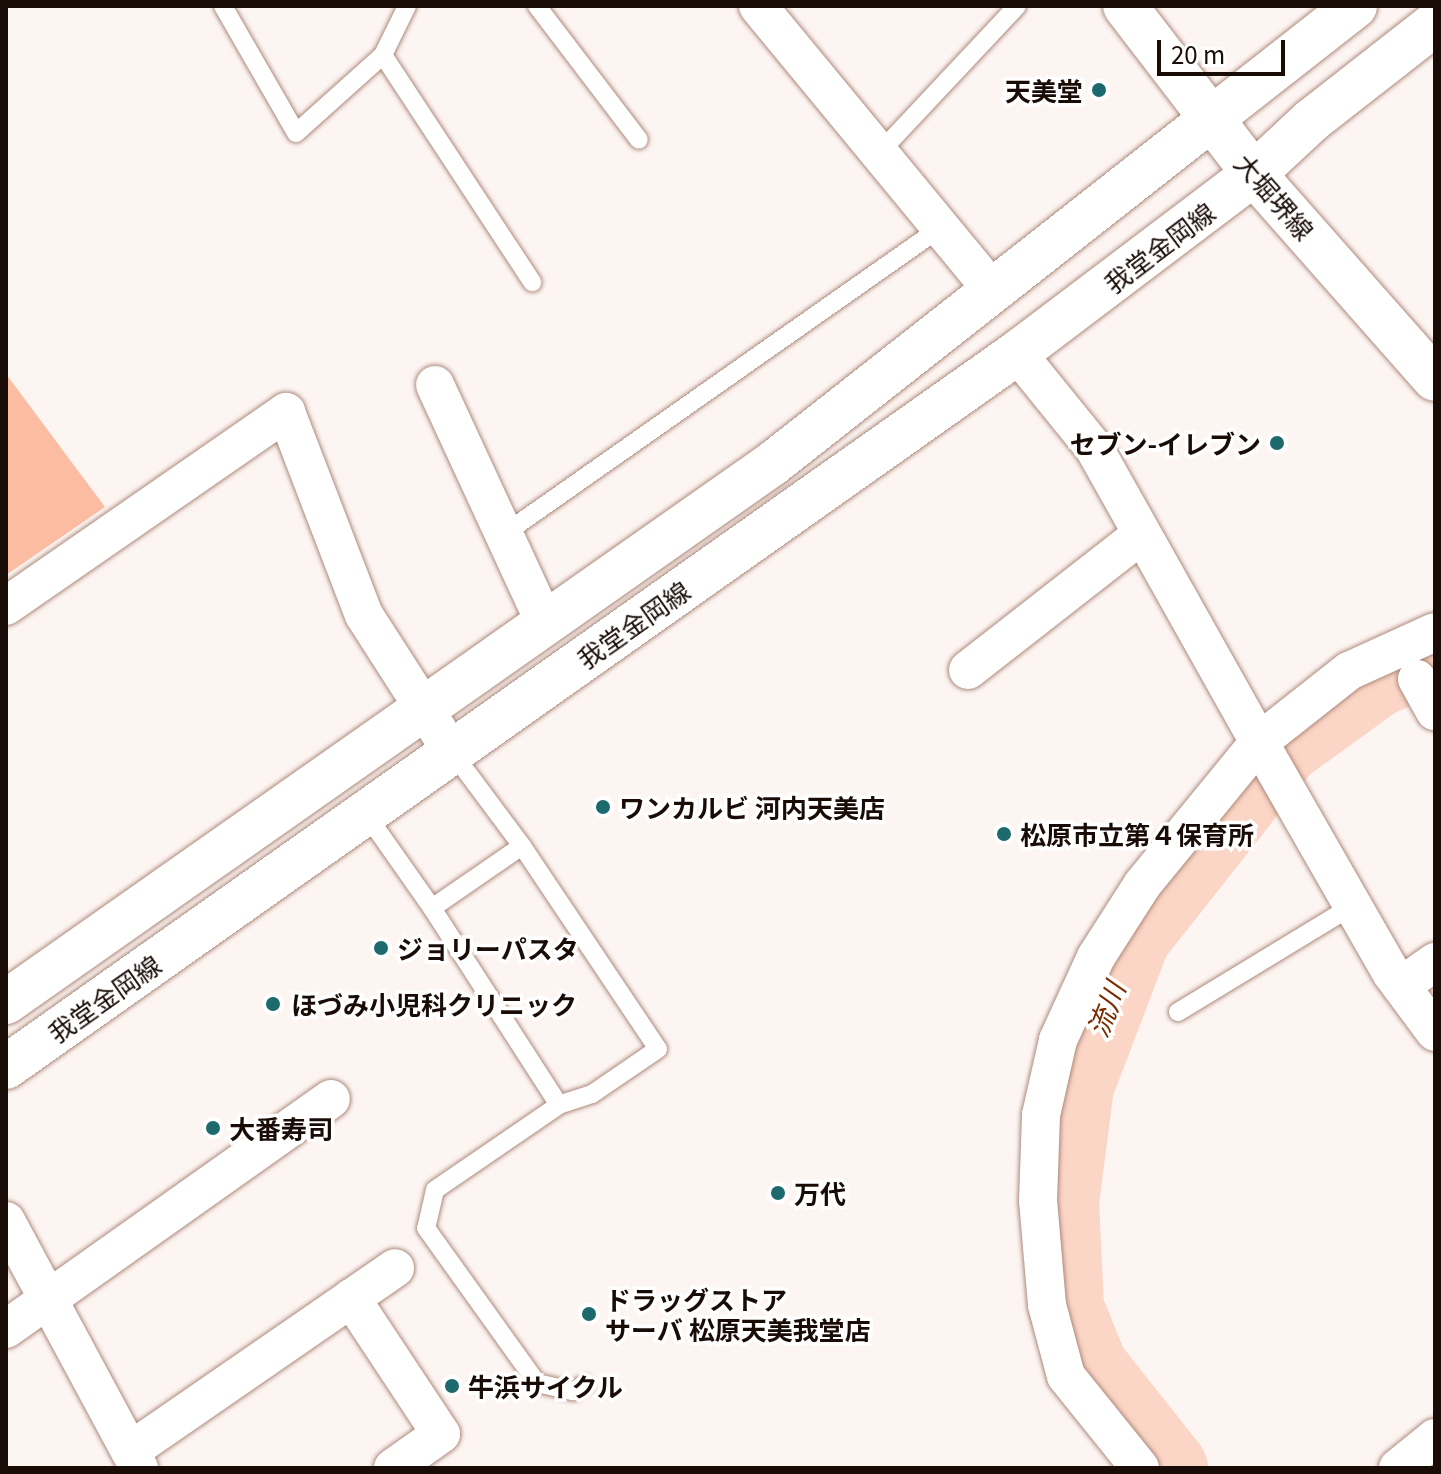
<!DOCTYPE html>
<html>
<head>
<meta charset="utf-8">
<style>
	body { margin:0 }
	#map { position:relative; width:1441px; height:1474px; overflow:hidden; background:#fdf5f2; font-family:Georgia,"Noto Sans JP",serif }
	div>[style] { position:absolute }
	.green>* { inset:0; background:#fcbca2 }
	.river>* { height:76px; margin:-38px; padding:0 38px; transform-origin:38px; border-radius:38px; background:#fbd5c5 }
	.roads { filter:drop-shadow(0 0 2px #ad8a7c) drop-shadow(0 0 2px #ad8a7c) }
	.service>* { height:18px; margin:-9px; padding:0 9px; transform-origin:9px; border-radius:9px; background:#fff }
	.minor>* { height:38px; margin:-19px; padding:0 19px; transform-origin:19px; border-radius:19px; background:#fff }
	.secondary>* { height:44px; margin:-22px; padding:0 22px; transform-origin:22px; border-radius:22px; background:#fff }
	.primary>* { height:44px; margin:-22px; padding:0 22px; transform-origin:22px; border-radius:22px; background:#fff }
	.dots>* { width:22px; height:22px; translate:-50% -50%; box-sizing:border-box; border:4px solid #fff; border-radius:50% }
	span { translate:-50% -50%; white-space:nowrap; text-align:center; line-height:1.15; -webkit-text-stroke:7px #fff; paint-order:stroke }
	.poi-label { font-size:26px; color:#190c07; font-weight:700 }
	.right { translate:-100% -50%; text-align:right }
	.left { translate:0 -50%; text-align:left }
	.street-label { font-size:26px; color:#190c07 }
	.water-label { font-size:28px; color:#7b2b00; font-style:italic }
	.frame { position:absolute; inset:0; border:8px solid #190c07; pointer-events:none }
	.scale { position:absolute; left:1157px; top:40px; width:128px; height:36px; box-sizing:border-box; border:4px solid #190c07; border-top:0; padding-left:10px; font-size:24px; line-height:28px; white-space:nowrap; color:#190c07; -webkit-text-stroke:6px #fff; paint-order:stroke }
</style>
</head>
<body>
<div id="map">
	<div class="green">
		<div style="clip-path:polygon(6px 374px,105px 507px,6px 575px)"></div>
	</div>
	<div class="river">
		<div style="left:1170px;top:1468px;width:129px;rotate:-128.4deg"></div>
		<div style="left:1090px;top:1367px;width:64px;rotate:-112.1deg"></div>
		<div style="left:1066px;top:1308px;width:106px;rotate:-92.7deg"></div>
		<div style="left:1061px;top:1202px;width:117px;rotate:-82.6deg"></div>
		<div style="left:1076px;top:1086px;width:160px;rotate:-69.1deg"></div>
		<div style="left:1133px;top:937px;width:242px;rotate:-51.7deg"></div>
		<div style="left:1283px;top:747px;width:116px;rotate:-35.9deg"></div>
		<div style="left:1377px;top:679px;width:63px;rotate:-22.5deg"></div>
	</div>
	<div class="roads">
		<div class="service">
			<div style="left:223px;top:6px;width:146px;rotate:60.1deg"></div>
			<div style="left:296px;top:133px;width:117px;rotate:-41.9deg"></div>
			<div style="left:383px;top:55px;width:55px;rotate:-63.9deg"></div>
			<div style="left:537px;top:6px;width:168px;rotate:52.7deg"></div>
			<div style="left:383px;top:55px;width:272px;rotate:56.7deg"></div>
			<div style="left:880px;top:152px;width:200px;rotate:-46.8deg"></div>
			<div style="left:504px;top:534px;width:533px;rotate:-35.06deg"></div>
			<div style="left:452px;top:752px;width:117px;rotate:53.3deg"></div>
			<div style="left:522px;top:846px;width:244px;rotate:56.2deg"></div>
			<div style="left:658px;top:1049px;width:80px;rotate:145.7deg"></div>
			<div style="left:592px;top:1094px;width:35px;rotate:162deg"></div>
			<div style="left:559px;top:1105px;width:234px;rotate:-122.8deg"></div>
			<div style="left:432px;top:908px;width:109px;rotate:-34.6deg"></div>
			<div style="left:366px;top:814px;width:115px;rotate:54.9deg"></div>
			<div style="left:1178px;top:1012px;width:206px;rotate:-31.3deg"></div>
			<div style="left:559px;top:1105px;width:150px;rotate:145.6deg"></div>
			<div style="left:435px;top:1190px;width:39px;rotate:103deg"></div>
			<div style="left:426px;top:1228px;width:191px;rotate:54.4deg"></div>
			<div style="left:537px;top:1383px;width:37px;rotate:13deg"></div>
			<div style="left:573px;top:1391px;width:13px;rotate:-29deg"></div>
		</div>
		<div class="minor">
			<div style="left:758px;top:6px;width:368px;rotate:50.5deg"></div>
			<div style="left:1017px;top:353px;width:122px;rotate:51deg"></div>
			<div style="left:1094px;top:448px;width:337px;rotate:60.7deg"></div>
			<div style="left:1259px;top:742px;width:115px;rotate:-38.3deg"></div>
			<div style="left:1349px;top:671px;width:94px;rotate:-24.4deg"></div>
			<div style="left:435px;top:385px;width:260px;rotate:65.2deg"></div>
			<div style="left:6px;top:606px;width:341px;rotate:-34.7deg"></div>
			<div style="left:286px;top:412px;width:217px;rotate:69deg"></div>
			<div style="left:364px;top:615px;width:163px;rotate:57.3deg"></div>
			<div style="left:968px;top:670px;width:219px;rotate:-38deg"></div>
			<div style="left:1417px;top:679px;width:37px;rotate:61deg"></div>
			<div style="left:1401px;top:986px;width:42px;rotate:-35.2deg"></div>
			<div style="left:6px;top:1221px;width:281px;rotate:61.7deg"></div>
			<div style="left:351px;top:1298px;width:163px;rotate:56.5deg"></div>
			<div style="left:441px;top:1434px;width:59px;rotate:144.7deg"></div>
			<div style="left:6px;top:1329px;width:398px;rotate:-35.3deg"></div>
			<div style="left:130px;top:1451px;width:322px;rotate:-34.6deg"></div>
			<div style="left:1140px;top:1468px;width:118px;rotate:-128.8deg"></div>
			<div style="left:1066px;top:1376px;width:73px;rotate:-105deg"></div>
			<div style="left:1047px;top:1305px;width:104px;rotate:-94.9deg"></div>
			<div style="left:1038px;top:1201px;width:86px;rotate:-88deg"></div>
			<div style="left:1041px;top:1115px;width:77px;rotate:-77.2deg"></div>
			<div style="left:1058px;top:1040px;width:91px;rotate:-65.4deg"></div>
			<div style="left:1096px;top:957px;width:85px;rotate:-57.4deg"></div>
			<div style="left:1142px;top:885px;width:185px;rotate:-50.7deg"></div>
			<div style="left:1259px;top:742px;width:267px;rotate:60.2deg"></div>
			<div style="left:1392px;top:974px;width:72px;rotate:53.4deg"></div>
			<div style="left:1398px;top:1468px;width:48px;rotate:-39deg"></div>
		</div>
		<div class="secondary">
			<div style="left:1125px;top:6px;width:212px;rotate:52.5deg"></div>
			<div style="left:1254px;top:174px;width:273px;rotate:48.6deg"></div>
			<div style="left:6px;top:1002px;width:936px;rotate:-35.08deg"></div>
			<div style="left:772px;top:464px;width:558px;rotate:-38.16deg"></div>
			<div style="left:6px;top:1067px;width:1238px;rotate:-35.23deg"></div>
			<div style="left:1017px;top:353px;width:297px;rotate:-37.1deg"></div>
		</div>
		<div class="primary">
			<div style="left:1211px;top:119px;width:183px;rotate:-38.1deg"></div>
			<div style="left:1254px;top:174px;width:79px;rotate:-43deg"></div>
			<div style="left:1312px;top:120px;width:156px;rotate:-38deg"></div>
		</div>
	</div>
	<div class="dots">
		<div style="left:1099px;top:90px;background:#1c696e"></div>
		<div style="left:1277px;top:443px;background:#1c696e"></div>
		<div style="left:603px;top:807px;background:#1c696e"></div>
		<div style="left:1004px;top:834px;background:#1c696e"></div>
		<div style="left:381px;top:948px;background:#1c696e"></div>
		<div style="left:273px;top:1004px;background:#1c696e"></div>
		<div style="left:213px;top:1128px;background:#1c696e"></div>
		<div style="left:778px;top:1193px;background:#1c696e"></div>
		<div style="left:589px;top:1314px;background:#1c696e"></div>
		<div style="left:452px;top:1386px;background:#1c696e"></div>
	</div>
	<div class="poi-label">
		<span class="right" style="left:1083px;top:90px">天美堂</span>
		<span class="right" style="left:1261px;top:443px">セブン-イレブン</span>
		<span class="left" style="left:619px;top:807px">ワンカルビ 河内天美店</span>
		<span class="left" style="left:1020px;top:834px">松原市立第４保育所</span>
		<span class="left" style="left:397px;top:948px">ジョリーパスタ</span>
		<span class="left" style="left:291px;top:1004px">ほづみ小児科クリニック</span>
		<span class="left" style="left:229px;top:1128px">大番寿司</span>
		<span class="left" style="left:794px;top:1193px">万代</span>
		<span class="left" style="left:605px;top:1314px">ドラッグストア<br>サーバ 松原天美我堂店</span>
		<span class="left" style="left:468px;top:1386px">牛浜サイクル</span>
	</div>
	<div class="street-label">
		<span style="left:1275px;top:196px;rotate:49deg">大堀堺線</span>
		<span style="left:1159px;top:247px;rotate:-37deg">我堂金岡線</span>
		<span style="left:633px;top:624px;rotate:-35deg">我堂金岡線</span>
		<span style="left:104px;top:998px;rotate:-35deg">我堂金岡線</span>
	</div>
	<div class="water-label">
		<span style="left:1105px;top:1009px;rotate:-69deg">流川</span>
	</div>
	<div class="frame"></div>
	<div class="scale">20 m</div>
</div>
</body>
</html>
